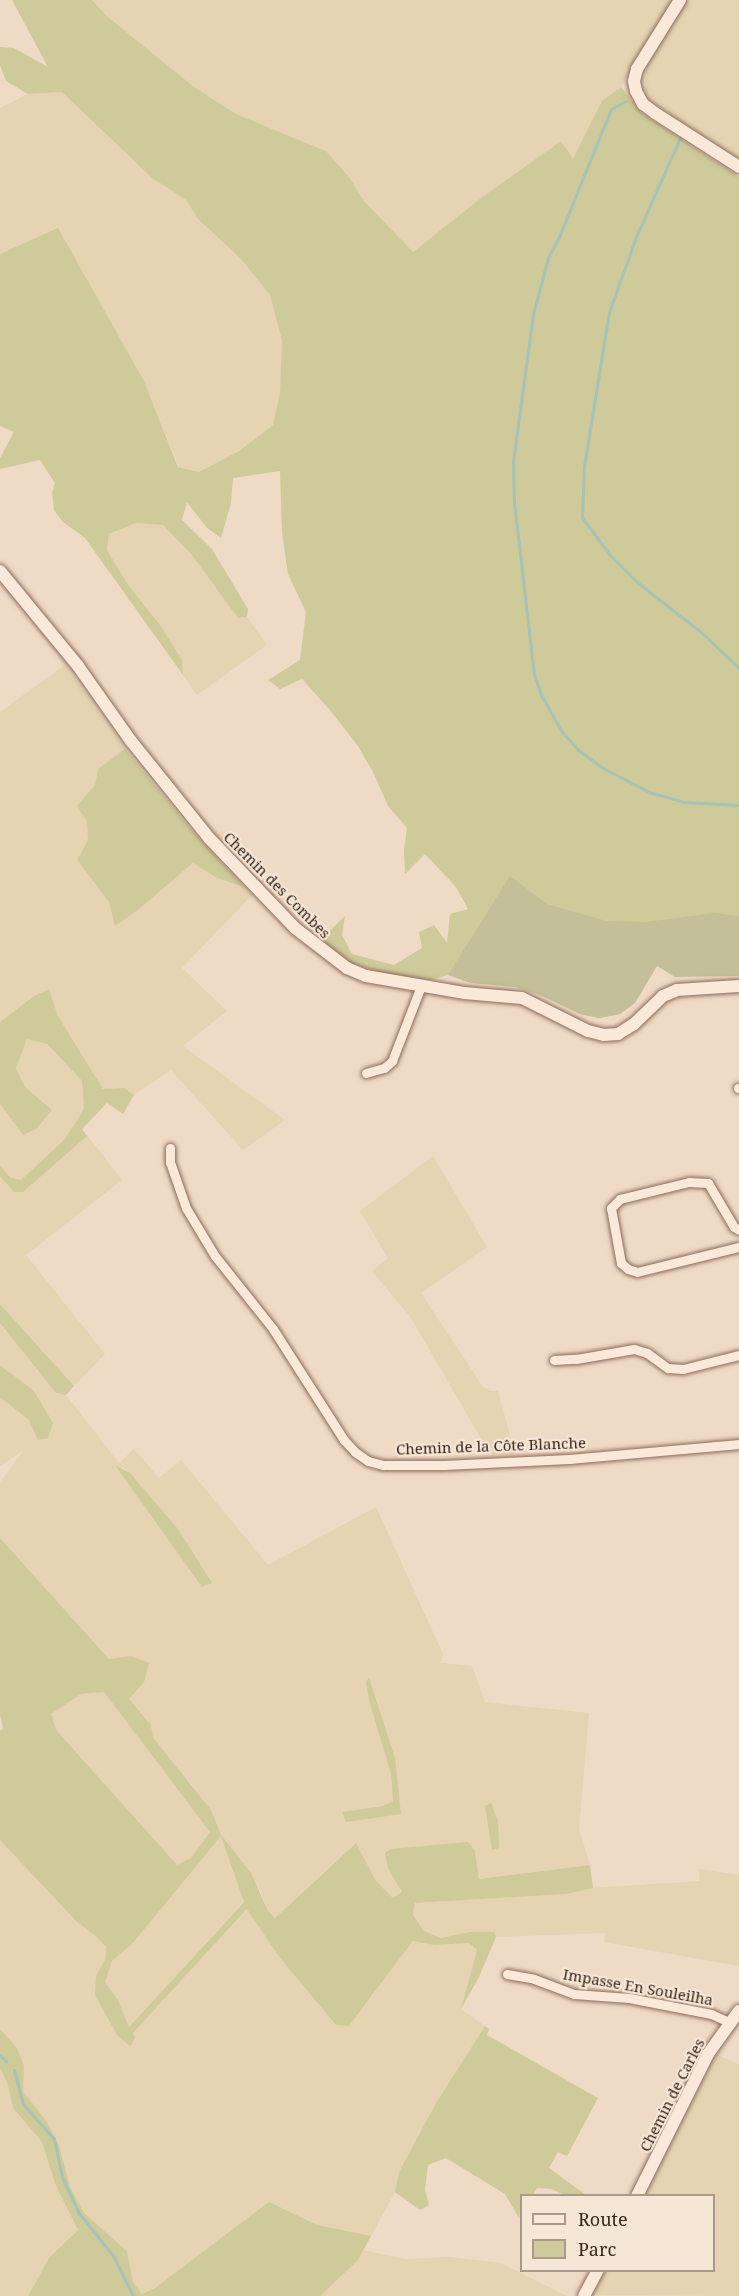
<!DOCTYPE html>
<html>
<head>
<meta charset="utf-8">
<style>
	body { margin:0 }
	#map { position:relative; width:739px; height:2296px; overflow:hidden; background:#efdac5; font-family:"Noto Serif",serif }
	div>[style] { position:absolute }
	.farmland>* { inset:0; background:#e5d3b2 }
	.green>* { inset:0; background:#ceca99 }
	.cemetery>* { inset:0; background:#c3bf98 }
	.stream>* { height:3px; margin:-1.5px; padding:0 1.5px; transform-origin:1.5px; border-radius:1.5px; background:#a7c3b5 }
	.roads { filter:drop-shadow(0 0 2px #8b6b5b) drop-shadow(0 0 2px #8b6b5b) }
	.minor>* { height:9px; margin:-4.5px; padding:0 4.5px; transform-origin:4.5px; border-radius:4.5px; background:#fae9d9 }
	.tertiary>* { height:12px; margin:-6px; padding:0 6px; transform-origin:6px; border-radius:6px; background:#fae9d9 }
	span { translate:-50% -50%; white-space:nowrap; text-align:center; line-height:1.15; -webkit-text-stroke:4.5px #f6e6d5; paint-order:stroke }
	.street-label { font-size:15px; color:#3b271f }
	.legend { position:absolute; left:520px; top:2194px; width:195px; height:78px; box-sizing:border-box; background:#f6e6d5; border:2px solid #ab9a8c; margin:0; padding:8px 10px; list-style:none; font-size:18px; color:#3b271f }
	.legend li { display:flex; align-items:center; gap:12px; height:30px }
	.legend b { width:30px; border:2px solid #ab9a8c }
</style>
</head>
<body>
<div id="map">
	<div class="farmland">
		<div style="clip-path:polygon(92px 0,674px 0,621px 87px,602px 101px,573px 160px,561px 141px,481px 198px,413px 252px,364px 201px,349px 177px,326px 151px,236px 114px,194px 87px,108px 17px)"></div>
		<div style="clip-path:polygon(688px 0,739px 0,739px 159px,659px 107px,645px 91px,646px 70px,653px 54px)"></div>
		<div style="clip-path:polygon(62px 92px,152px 178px,186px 200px,198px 219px,240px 258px,270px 295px,282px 341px,280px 392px,273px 425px,239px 451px,199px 472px,179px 467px,144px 381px,58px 229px,0 254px,0 108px,28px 94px)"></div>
		<div style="clip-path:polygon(136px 523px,163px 525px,191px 554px,238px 618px,247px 617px,267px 645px,197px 695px,183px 675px,182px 660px,160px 625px,129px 586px,107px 550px,109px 534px)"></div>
		<div style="clip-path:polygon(65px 665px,125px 749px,98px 769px,96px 785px,77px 806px,87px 822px,88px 840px,77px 860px,109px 902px,177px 877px,193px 863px,217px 878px,244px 887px,252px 895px,182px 968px,227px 1011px,183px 1046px,285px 1120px,243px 1150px,171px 1070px,134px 1095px,124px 1088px,103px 1089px,58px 1016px,49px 989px,34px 996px,0 1022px,0 712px)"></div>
		<div style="clip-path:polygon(27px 1039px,46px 1044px,82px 1081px,84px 1109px,65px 1139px,21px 1180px,10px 1177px,0 1166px,0 1104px,23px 1135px,52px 1110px,25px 1087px,16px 1067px)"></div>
		<div style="clip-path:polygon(87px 1135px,122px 1180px,26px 1255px,105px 1354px,74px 1386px,0 1304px,0 1176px,14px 1192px,23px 1192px)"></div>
		<div style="clip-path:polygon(433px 1156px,487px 1247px,421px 1293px,483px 1387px,491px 1391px,498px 1391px,515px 1454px,490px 1454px,411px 1318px,372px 1271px,388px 1258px,360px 1211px)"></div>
		<div style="clip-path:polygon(evenodd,0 1323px,56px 1393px,66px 1395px,119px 1463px,134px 1449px,159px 1478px,181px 1460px,268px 1565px,376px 1507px,443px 1654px,441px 1663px,472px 1666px,485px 1702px,589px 1713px,579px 1829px,590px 1865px,479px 1879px,475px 1851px,396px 1883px,403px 1892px,393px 1898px,376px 1881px,355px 1843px,275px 1918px,268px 1911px,260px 1890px,222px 1837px,244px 1901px,129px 2027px,118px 2000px,105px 1982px,112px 1961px,132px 1944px,221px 1835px,193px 1786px,153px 1737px,151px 1725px,128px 1698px,144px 1682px,130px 1656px,110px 1660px,0 1538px,0 1482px,24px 1450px,0 1466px,0 1397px,29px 1420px,10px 1372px,0 1365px,0 1323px,120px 1466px,130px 1473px,178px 1529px,211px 1583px,120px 1466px,0 1323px,369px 1678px,378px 1710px,401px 1814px,343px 1812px,383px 1806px,393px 1801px,391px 1774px,370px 1704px,369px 1678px)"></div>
		<div style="clip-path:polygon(104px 1692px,211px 1832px,191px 1858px,177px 1866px,57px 1731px,51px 1714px,81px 1694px)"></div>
		<div style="clip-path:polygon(0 1840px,77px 1922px,97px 1937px,106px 1948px,105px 1960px,96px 1976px,135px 2038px,132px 2034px,248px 1909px,280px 1958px,336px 2025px,364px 2007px,413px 1941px,434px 1945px,469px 1943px,477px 1950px,461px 2009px,485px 2026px,436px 2103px,399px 2172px,395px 2192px,371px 2236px,317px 2225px,297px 2217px,142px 2294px,133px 2282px,127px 2251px,84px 2213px,70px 2187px,59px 2145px,47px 2122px,23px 2091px,24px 2066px,17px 2048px,0 2029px)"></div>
		<div style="clip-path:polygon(699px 1869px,739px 1875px,739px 1966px,604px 1942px,605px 1933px,496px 1937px,495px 1932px,469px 1932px,441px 1938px,424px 1931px,412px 1915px,414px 1903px,566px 1894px,593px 1888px,699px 1881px)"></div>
		<div style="clip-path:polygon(715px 2054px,739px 2064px,739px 2296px,592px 2295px,604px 2271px,714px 2270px,714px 2196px,643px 2195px)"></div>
		<div style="clip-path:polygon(0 2068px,7px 2082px,13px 2108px,42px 2142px,56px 2186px,78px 2230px,49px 2258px,28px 2296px,0 2296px)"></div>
		<div style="clip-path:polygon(363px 2250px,405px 2259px,450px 2257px,501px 2263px,567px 2296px,320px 2296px,358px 2260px)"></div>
	</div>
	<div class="green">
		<div style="clip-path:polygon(12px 0,92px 0,108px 17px,194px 87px,236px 114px,326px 151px,349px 177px,364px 201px,413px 252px,481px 198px,561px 141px,573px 159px,602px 101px,621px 87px,642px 114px,739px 177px,739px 928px,646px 922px,620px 1014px,599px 1018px,580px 1014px,556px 1001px,509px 985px,471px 983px,448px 975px,431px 980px,384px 974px,350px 963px,321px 939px,345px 916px,342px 935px,352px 954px,394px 965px,422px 948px,419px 932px,434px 925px,447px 943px,450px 914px,468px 909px,456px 887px,425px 854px,405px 874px,404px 849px,407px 828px,388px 806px,373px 772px,358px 746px,329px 709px,302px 679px,280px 689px,268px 680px,300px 660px,306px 612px,288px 574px,282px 533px,280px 471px,233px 478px,231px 503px,221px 538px,207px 528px,187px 502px,182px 520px,212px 549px,248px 609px,247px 617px,238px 618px,191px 554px,163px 525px,136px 523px,109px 534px,107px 550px,129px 586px,160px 625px,182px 660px,183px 675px,85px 538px,63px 522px,54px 510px,52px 493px,55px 483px,40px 460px,0 469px,0 458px,14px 432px,0 426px,0 254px,58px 228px,144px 381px,178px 467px,199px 472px,239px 451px,273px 425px,280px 392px,282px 341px,270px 295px,240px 258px,198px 219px,186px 200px,152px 178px,62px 92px,28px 94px,6px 81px,0 65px,0 47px,14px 48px,48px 67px)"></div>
		<div style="clip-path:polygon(125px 749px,193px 832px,244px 887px,217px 878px,193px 863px,139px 909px,115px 926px,109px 902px,77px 860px,88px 840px,87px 822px,77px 806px,95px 785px,98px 769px)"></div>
		<div style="clip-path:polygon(49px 989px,58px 1016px,103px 1089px,124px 1088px,134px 1095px,123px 1114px,107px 1103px,82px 1129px,87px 1136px,23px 1192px,14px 1192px,0 1176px,0 1166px,10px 1177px,21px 1180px,65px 1139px,84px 1109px,82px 1081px,47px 1044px,27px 1039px,16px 1068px,25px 1087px,52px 1110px,36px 1129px,23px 1135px,0 1104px,0 1022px,34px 996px)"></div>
		<div style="clip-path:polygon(0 1304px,74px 1386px,66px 1395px,56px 1393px,0 1323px)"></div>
		<div style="clip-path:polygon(0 1365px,34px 1391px,53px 1423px,48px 1438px,38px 1440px,29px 1420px,0 1397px)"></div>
		<div style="clip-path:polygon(115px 1465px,130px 1473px,178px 1529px,212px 1583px,202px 1587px)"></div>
		<div style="clip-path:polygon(evenodd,0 1538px,109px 1659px,130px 1656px,149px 1663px,144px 1682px,129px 1699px,151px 1725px,153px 1737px,211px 1810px,221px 1835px,251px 1873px,268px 1911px,275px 1918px,356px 1843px,376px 1881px,393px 1898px,402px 1892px,388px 1868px,385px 1853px,391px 1849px,468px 1842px,475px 1851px,479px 1879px,590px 1865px,593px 1888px,566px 1894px,415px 1903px,413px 1915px,424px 1931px,441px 1938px,469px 1932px,495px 1932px,496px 1937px,479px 1977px,461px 2009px,477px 1950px,469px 1943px,434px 1945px,413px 1941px,349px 2026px,336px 2025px,280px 1958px,247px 1909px,133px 2033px,135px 2038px,130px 2046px,117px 2035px,95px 1995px,96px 1976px,105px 1960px,106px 1947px,97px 1937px,77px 1922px,0 1840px,0 1731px,3px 1729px,0 1715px,0 1538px,104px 1692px,210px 1832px,191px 1858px,177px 1865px,57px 1731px,51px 1714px,81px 1694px,104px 1692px,0 1538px,221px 1836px,244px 1902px,129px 2027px,118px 2000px,105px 1982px,112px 1961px,132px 1944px,221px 1836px)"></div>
		<div style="clip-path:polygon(369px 1678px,395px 1758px,401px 1814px,346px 1822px,342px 1812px,383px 1806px,393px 1801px,391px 1774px,370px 1704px,366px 1682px)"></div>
		<div style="clip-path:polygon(491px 1803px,498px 1821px,499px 1848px,492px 1850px,485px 1806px)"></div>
		<div style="clip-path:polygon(485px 2026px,489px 2029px,487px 2035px,598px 2098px,567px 2156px,558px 2152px,549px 2168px,586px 2195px,565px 2195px,551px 2189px,537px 2188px,533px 2195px,522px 2196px,519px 2218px,505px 2194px,446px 2158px,428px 2165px,425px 2190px,429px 2205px,420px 2210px,395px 2192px,399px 2172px,436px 2103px)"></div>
		<div style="clip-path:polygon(0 2029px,17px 2048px,24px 2066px,23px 2091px,47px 2122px,59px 2145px,70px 2187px,84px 2213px,127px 2251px,133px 2282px,142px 2294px,155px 2288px,269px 2202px,317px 2225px,371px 2236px,358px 2260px,320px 2296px,28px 2296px,49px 2258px,78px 2230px,56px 2186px,42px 2142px,13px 2108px,7px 2082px,0 2068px)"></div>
	</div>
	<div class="cemetery">
		<div style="clip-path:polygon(510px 876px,547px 904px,606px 921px,646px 922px,714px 913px,739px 916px,739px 976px,675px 977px,657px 966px,635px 1003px,620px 1014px,599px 1018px,580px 1014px,525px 988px,471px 983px,448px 975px)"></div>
	</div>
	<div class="stream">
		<div style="left:626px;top:101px;width:17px;rotate:152deg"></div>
		<div style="left:611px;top:109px;width:138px;rotate:112.1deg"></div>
		<div style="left:559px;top:237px;width:24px;rotate:118deg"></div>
		<div style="left:548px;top:258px;width:58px;rotate:105deg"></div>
		<div style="left:533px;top:314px;width:149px;rotate:97.7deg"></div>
		<div style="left:513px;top:462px;width:40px;rotate:88.6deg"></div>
		<div style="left:514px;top:502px;width:173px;rotate:83.4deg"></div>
		<div style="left:534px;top:674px;width:22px;rotate:72deg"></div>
		<div style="left:541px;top:695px;width:43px;rotate:60.4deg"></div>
		<div style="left:562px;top:732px;width:24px;rotate:48deg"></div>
		<div style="left:578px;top:750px;width:29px;rotate:36deg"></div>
		<div style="left:601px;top:767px;width:54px;rotate:27.5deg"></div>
		<div style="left:649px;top:792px;width:35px;rotate:16deg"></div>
		<div style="left:683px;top:802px;width:56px;rotate:3.1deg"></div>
		<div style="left:680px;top:138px;width:108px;rotate:114deg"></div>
		<div style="left:636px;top:237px;width:80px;rotate:109.8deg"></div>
		<div style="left:609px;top:312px;width:156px;rotate:99.2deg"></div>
		<div style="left:584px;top:466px;width:51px;rotate:92.2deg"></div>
		<div style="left:582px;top:517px;width:46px;rotate:53.9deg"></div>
		<div style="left:609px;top:554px;width:41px;rotate:45deg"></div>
		<div style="left:638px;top:583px;width:80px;rotate:37.9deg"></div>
		<div style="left:701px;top:632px;width:52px;rotate:43.5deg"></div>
		<div style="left:0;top:2055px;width:9px;rotate:49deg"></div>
		<div style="left:14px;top:2070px;width:35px;rotate:75deg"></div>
		<div style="left:23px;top:2104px;width:47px;rotate:48.5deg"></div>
		<div style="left:54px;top:2139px;width:39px;rotate:78deg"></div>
		<div style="left:62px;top:2177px;width:38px;rotate:65deg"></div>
		<div style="left:78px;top:2212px;width:58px;rotate:51.3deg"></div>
		<div style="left:114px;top:2257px;width:43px;rotate:64deg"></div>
	</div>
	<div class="roads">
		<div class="minor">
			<div style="left:366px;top:1073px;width:19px;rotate:-16deg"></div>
			<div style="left:384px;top:1068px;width:11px;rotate:-41deg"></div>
			<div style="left:392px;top:1061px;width:80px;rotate:-68.9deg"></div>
			<div style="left:738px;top:1088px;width:1px"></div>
			<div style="left:170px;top:1148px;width:14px;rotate:90deg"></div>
			<div style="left:170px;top:1162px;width:49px;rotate:70.8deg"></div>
			<div style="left:186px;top:1208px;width:56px;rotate:58.9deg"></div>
			<div style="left:215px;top:1256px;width:93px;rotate:51.5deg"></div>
			<div style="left:273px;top:1329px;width:132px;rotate:57.4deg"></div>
			<div style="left:344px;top:1440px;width:16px;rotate:47deg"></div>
			<div style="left:355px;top:1452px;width:16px;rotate:35deg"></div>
			<div style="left:368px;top:1461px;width:16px;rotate:15deg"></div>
			<div style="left:383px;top:1465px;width:61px"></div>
			<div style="left:444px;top:1465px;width:125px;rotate:-2.7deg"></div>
			<div style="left:569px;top:1459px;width:171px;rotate:-5deg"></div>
			<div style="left:739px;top:1230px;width:6px;rotate:-149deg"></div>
			<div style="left:734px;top:1227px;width:51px;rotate:-120.6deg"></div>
			<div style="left:708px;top:1183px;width:19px;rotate:-177deg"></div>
			<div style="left:689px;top:1182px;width:71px;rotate:166.2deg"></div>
			<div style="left:620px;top:1199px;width:13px;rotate:135deg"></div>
			<div style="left:611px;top:1208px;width:56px;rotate:79.7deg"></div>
			<div style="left:621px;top:1263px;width:9px;rotate:41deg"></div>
			<div style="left:628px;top:1269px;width:9px;rotate:18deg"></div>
			<div style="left:637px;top:1272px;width:105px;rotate:-13.8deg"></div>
			<div style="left:554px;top:1360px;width:22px;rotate:-3deg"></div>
			<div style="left:576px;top:1359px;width:59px;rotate:-9.8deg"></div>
			<div style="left:634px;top:1349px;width:14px;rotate:17deg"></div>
			<div style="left:647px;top:1353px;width:26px;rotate:36deg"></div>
			<div style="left:668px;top:1368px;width:15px;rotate:4deg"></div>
			<div style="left:683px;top:1369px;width:58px;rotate:-14deg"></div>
			<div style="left:507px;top:1974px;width:27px;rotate:10deg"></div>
			<div style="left:534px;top:1979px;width:43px;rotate:20.6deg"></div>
			<div style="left:574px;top:1994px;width:55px;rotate:4.2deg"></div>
			<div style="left:629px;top:1998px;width:84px;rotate:11deg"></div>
			<div style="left:711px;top:2014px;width:20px;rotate:24deg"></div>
		</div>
		<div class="tertiary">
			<div style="left:680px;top:0;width:81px;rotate:121.9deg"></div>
			<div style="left:637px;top:69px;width:12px;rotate:104deg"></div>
			<div style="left:634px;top:81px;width:10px;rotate:79deg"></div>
			<div style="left:636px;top:91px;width:15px;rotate:62deg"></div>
			<div style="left:643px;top:104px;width:15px;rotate:37deg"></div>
			<div style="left:655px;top:113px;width:100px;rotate:32.7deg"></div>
			<div style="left:0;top:571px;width:123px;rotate:50.6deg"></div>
			<div style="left:78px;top:666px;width:92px;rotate:54.8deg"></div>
			<div style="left:131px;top:741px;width:124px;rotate:51.2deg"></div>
			<div style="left:209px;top:838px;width:124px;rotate:46.3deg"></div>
			<div style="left:295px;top:928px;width:66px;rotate:37.6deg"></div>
			<div style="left:347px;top:968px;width:21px;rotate:23deg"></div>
			<div style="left:366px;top:976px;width:99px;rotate:9.8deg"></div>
			<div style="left:464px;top:993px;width:58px;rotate:4.9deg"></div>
			<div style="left:522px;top:998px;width:74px;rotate:26.6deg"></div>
			<div style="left:588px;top:1031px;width:16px;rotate:14deg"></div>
			<div style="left:604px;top:1035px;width:14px;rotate:-4deg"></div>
			<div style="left:618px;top:1034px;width:19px;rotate:-32deg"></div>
			<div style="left:634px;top:1024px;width:40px;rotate:-44deg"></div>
			<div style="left:663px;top:996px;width:15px;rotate:-23deg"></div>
			<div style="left:677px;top:990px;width:62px;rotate:-3.7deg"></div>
			<div style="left:637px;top:2196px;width:159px;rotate:-63.4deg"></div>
			<div style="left:708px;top:2054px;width:53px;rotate:-54.2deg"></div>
			<div style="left:584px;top:2296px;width:30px;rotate:-62deg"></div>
		</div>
	</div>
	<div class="street-label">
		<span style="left:277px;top:885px;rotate:45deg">Chemin des Combes</span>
		<span style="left:491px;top:1446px;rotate:-2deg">Chemin de la Côte Blanche</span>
		<span style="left:638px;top:1987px;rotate:10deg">Impasse En Souleilha</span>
		<span style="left:672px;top:2095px;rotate:-63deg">Chemin de Carles</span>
	</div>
	<ul class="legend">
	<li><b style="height:8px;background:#fae9d9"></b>Route</li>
	<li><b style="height:16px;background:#ceca99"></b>Parc</li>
	</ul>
</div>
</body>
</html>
